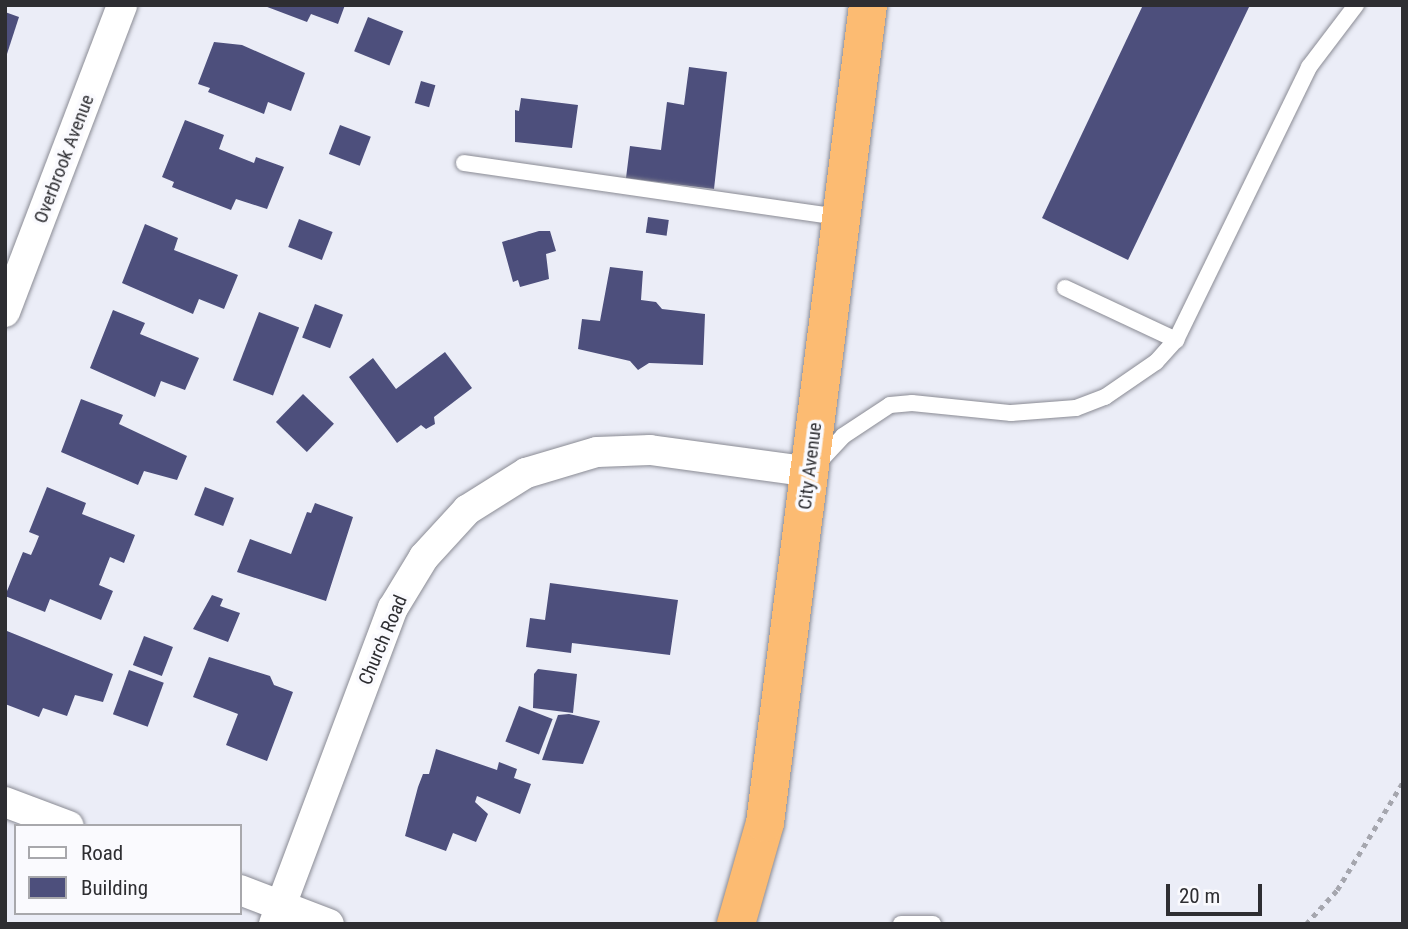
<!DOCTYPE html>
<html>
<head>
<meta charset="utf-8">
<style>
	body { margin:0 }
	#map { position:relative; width:1408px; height:929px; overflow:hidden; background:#ebedf7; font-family:"Roboto Condensed",sans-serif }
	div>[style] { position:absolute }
	.building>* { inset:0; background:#4d4f7c; transform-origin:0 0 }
	.path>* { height:4.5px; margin-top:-2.25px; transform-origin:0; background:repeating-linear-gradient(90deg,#a5a6ae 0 5px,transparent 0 10px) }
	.roads { filter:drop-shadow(0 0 2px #8a8b94) drop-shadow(0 0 2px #8a8b94) }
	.lane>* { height:16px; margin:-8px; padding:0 8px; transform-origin:8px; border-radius:8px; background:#fff }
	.street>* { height:30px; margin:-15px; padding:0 15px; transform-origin:15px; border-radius:15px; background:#fff }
	.highway>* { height:38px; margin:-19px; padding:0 19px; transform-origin:19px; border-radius:19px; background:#fcbb72 }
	span { translate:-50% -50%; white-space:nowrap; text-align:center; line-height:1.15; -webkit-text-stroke:7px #fafafe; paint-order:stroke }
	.street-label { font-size:19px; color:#2e2e32 }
	.frame { position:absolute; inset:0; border:7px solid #2e2e32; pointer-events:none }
	.legend { position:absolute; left:14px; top:824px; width:228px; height:91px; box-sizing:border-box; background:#fafafe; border:2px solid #a8a8ac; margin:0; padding:9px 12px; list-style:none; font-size:21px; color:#2e2e32 }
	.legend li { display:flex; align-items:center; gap:14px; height:35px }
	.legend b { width:35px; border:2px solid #a8a8ac }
	.scale { position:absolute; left:1166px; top:884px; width:96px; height:32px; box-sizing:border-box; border:4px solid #2e2e32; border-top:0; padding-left:9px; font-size:21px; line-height:24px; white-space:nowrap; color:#2e2e32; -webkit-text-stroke:5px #fafafe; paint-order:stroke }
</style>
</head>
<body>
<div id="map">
	<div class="building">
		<div style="clip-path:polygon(262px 5px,345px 5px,338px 24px,311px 14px,307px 22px)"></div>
		<div style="clip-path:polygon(1143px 5px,1250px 5px,1128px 260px,1042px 218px)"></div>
		<div style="clip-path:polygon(5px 12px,19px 17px,6px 57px,5px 57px)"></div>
		<div style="left:368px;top:17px;width:38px;height:37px;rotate:22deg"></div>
		<div style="clip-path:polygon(214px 42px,242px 45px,305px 73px,291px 111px,268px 102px,264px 114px,208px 92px,210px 88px,198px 84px)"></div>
		<div style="clip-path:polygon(689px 67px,727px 72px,714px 189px,626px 178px,630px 146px,661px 150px,667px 102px,684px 105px)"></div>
		<div style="left:421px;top:81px;width:15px;height:23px;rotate:16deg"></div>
		<div style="clip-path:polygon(521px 98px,578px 105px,572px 148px,515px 142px,515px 110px,519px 111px)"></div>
		<div style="clip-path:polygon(185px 120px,224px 135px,219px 149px,254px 163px,256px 157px,284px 167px,267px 209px,236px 199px,231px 210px,172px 187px,174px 182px,162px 177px)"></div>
		<div style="left:340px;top:125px;width:33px;height:31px;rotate:21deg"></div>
		<div style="left:648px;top:217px;width:21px;height:16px;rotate:8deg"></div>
		<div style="left:299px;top:219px;width:36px;height:30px;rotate:21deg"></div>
		<div style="clip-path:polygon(145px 224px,178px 238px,174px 250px,238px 275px,224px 309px,199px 299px,193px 314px,122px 283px)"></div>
		<div style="clip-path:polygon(539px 231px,550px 231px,556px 251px,546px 254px,549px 279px,520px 287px,518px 280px,513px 282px,502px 242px)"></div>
		<div style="clip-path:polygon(610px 267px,643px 271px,641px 300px,656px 302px,662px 309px,705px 314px,703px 365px,649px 363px,638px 370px,630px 361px,578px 349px,582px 319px,600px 321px)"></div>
		<div style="left:315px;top:304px;width:30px;height:36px;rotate:21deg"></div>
		<div style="clip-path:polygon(113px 310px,145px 323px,140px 334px,199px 358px,185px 390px,161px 381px,155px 397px,90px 368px)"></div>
		<div style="left:259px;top:312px;width:43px;height:73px;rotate:21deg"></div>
		<div style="clip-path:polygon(445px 352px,472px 388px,434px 417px,435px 424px,426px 429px,421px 425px,397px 443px,349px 377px,373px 358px,396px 389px)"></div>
		<div style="left:303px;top:394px;width:43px;height:39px;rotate:44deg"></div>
		<div style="clip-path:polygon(81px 399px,123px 415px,119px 424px,187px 456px,177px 480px,144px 471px,138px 485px,61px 452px)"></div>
		<div style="clip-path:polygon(47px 487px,86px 503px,82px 514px,135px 535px,124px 563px,110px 557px,99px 585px,113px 591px,101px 620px,50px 599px,45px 612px,5px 596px,23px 552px,31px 555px,35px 546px,39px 536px,29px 532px)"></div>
		<div style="left:205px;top:487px;width:31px;height:30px;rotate:21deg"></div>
		<div style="clip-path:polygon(315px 503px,353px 517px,326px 601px,237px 572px,250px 539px,291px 554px,307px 512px,311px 513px)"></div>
		<div style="clip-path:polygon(550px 583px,678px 600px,670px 655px,572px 643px,571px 653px,526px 647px,530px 618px,545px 620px)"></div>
		<div style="clip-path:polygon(212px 595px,223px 599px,220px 606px,240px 613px,228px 642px,193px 629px)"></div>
		<div style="clip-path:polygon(7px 631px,113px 674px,103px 702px,75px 695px,67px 716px,43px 708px,39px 717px,5px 704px)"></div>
		<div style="left:144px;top:636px;width:31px;height:31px;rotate:21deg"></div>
		<div style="clip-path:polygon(209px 657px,270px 676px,274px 685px,293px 692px,267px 761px,226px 745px,238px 714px,193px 697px)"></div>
		<div style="clip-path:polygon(538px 669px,577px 674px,573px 713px,533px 708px,534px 674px)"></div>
		<div style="left:129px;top:670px;width:37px;height:47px;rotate:20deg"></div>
		<div style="left:519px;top:706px;width:36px;height:38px;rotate:21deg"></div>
		<div style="clip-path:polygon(569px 714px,600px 721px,583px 764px,542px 760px,558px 715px)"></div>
		<div style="clip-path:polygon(436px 749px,497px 770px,499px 762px,517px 769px,514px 778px,531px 784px,520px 814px,477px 796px,475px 802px,488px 814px,476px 842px,453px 833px,446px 851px,405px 836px,418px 787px,423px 774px,429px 774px)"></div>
	</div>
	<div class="path">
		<div style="left:1306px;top:924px;width:46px;rotate:-47.6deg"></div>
		<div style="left:1337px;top:890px;width:127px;rotate:-58.6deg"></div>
	</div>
	<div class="roads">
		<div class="lane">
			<div style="left:464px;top:163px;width:381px;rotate:8.2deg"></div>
			<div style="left:1065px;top:288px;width:123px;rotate:25.1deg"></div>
			<div style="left:818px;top:463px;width:37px;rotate:-47deg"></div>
			<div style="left:843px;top:436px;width:56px;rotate:-33.4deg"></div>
			<div style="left:890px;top:405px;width:22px;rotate:-5deg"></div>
			<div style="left:912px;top:403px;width:100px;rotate:5.8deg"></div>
			<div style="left:1011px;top:413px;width:65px;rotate:-4.4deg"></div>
			<div style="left:1076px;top:408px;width:31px;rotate:-21deg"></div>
			<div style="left:1105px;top:397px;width:62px;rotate:-34.5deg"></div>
			<div style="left:1156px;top:362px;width:30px;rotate:-48deg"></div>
			<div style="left:1176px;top:340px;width:304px;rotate:-64deg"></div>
			<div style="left:1309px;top:67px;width:78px;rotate:-52.8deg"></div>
			<div style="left:901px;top:924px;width:32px"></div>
		</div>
		<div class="street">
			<div style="left:5px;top:312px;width:329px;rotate:-69.1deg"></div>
			<div style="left:5px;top:802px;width:68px;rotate:20.6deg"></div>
			<div style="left:240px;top:890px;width:95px;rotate:20.9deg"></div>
			<div style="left:274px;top:924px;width:338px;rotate:-69.4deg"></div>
			<div style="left:393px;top:608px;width:60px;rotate:-58.7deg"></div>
			<div style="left:424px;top:557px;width:64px;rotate:-47.5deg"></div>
			<div style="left:467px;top:510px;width:70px;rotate:-32.1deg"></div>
			<div style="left:526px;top:473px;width:74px;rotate:-16.5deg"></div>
			<div style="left:597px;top:452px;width:53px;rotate:-2.2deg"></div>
			<div style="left:650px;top:450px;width:162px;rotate:7.8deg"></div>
		</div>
		<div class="highway">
			<div style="left:736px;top:924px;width:105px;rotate:-74deg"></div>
			<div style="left:765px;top:823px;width:824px;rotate:-82.82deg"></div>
		</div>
	</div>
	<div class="street-label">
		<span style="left:64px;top:159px;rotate:-69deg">Overbrook Avenue</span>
		<span style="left:810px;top:466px;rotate:-83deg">City Avenue</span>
		<span style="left:383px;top:640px;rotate:-67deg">Church Road</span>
	</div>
	<div class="frame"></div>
	<ul class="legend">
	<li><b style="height:9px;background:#fff"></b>Road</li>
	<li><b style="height:19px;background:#4d4f7c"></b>Building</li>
	</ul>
	<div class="scale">20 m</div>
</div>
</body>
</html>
